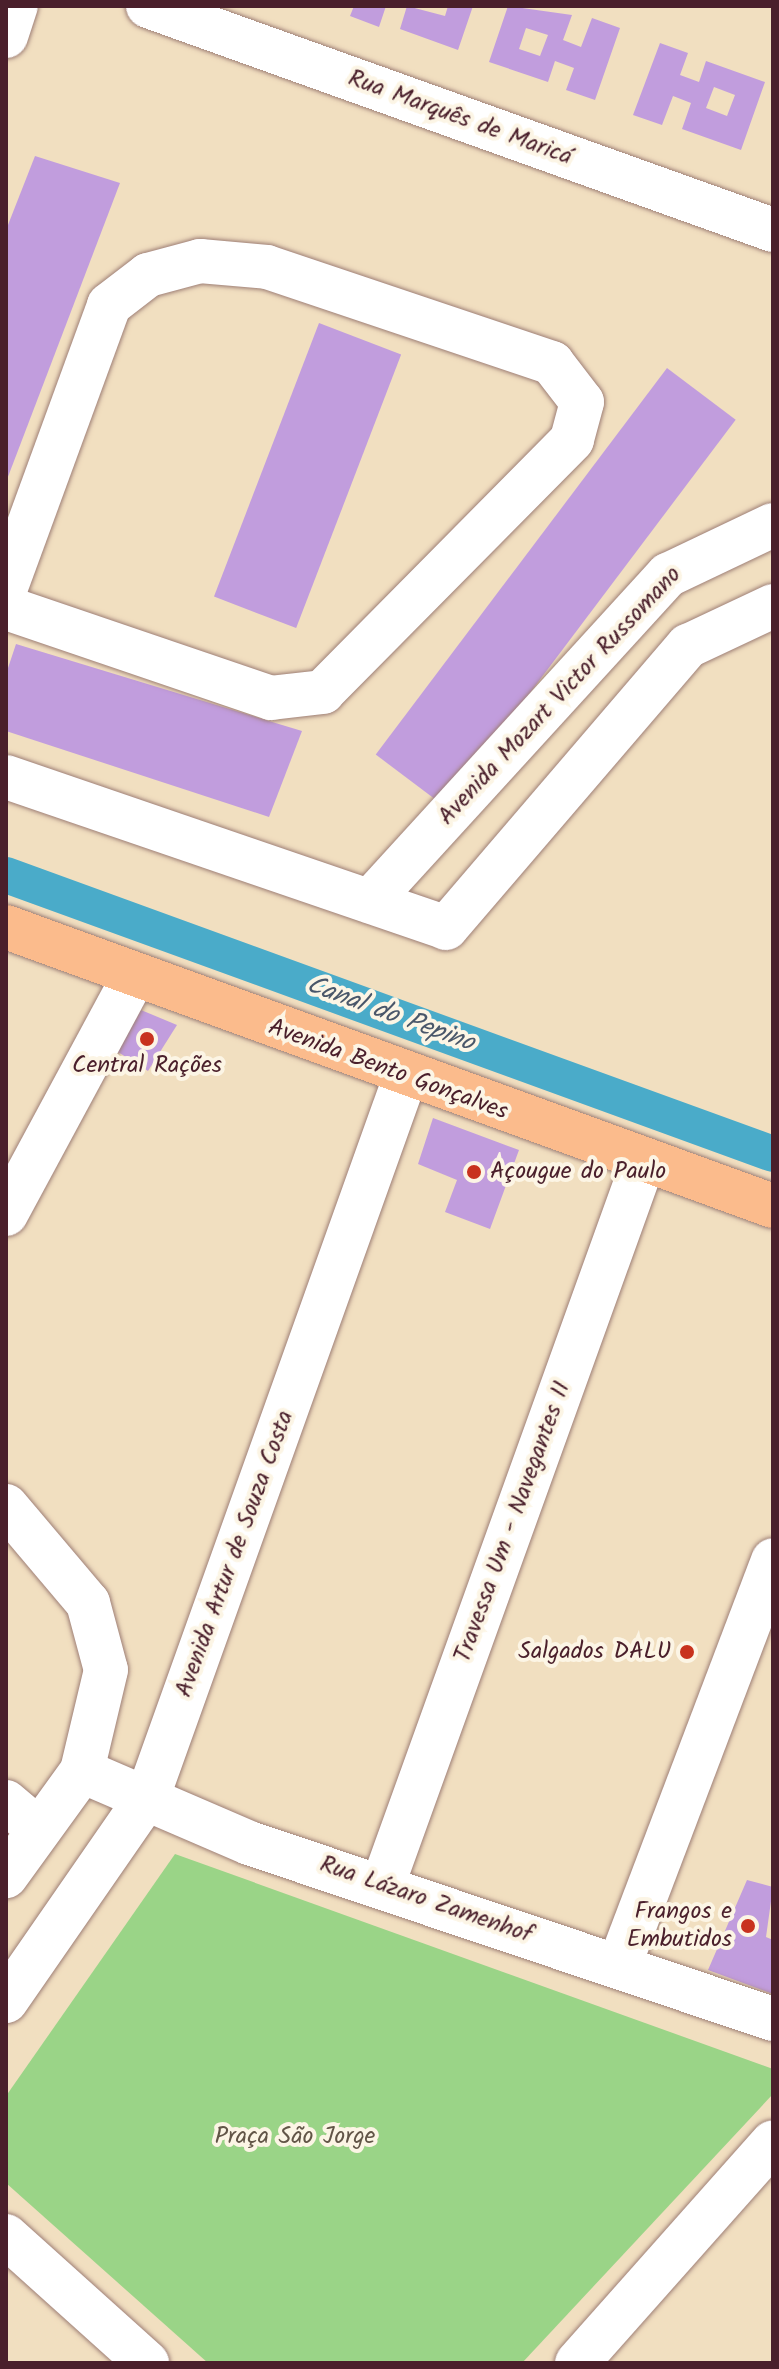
<!DOCTYPE html>
<html>
<head>
<meta charset="utf-8">
<style>
	body { margin:0 }
	#map { position:relative; width:779px; height:2369px; overflow:hidden; background:#f1dfc0; font-family:Kalam,sans-serif }
	div>[style] { position:absolute }
	.green>* { inset:0; background:#9ad487 }
	.canal>* { height:36px; margin:-18px; padding:0 18px; transform-origin:18px; border-radius:18px; background:#4aabc9 }
	.building>* { inset:0; background:#c19ddd; transform-origin:0 0 }
	.roads { filter:drop-shadow(0 0 2px #9e7f76) drop-shadow(0 0 2px #9e7f76) }
	.minor>* { height:44px; margin:-22px; padding:0 22px; transform-origin:22px; border-radius:22px; background:#fff }
	.major>* { height:44px; margin:-22px; padding:0 22px; transform-origin:22px; border-radius:22px; background:#fbbb8c }
	.dots>* { width:22px; height:22px; translate:-50% -50%; box-sizing:border-box; border:4px solid #fcf5e5; border-radius:50% }
	span { translate:-50% -50%; white-space:nowrap; text-align:center; line-height:1.15; -webkit-text-stroke:8px #fcf5e5; paint-order:stroke }
	.street-label { font-size:24px; color:#4a1f2b }
	.poi-label { font-size:24px; color:#4a1f2b }
	.left { translate:0 -50%; text-align:left }
	.right { translate:-100% -50%; text-align:right }
	.park-label { font-size:24px; color:#625547 }
	.water-label { font-size:26px; color:#4a576a; font-style:italic }
	.frame { position:absolute; inset:0; border:8px solid #4a1f2b; pointer-events:none }
</style>
</head>
<body>
<div id="map">
	<div class="green">
		<div style="clip-path:polygon(175px 1854px,773px 2069px,773px 2094px,522px 2363px,208px 2363px,6px 2183px,6px 2096px)"></div>
	</div>
	<div class="canal">
		<div style="left:6px;top:875px;width:816px;rotate:19.99deg"></div>
	</div>
	<div class="building">
		<div style="clip-path:polygon(354px 6px,386px 6px,379px 27px,350px 16px)"></div>
		<div style="clip-path:polygon(407px 6px,445px 16px,448px 6px,473px 6px,458px 50px,400px 29px)"></div>
		<div style="clip-path:polygon(evenodd,508px 6px,572px 15px,563px 40px,581px 47px,592px 18px,620px 28px,595px 100px,566px 90px,574px 68px,555px 61px,548px 82px,489px 62px,508px 6px,526px 28px,548px 35px,540px 56px,519px 49px,526px 28px)"></div>
		<div style="clip-path:polygon(evenodd,660px 43px,688px 53px,680px 75px,699px 82px,706px 61px,765px 82px,741px 150px,682px 129px,691px 103px,673px 96px,662px 125px,633px 115px,660px 43px,714px 87px,735px 95px,727px 116px,706px 108px,714px 87px)"></div>
		<div style="clip-path:polygon(35px 156px,120px 183px,6px 482px,6px 230px)"></div>
		<div style="left:319px;top:323px;width:88px;height:293px;rotate:21deg"></div>
		<div style="left:667px;top:368px;width:86px;height:484px;rotate:37deg"></div>
		<div style="clip-path:polygon(16px 644px,302px 731px,269px 817px,6px 731px,6px 674px)"></div>
		<div style="clip-path:polygon(141px 1010px,177px 1025px,148px 1071px,118px 1052px)"></div>
		<div style="clip-path:polygon(433px 1118px,519px 1150px,490px 1229px,445px 1212px,457px 1180px,418px 1164px)"></div>
		<div style="clip-path:polygon(747px 1880px,773px 1887px,766px 1937px,773px 1940px,773px 1994px,708px 1970px)"></div>
	</div>
	<div class="roads">
		<div class="minor">
			<div style="left:148px;top:6px;width:664px;rotate:19.72deg"></div>
			<div style="left:6px;top:36px;width:32px;rotate:-72deg"></div>
			<div style="left:6px;top:587px;width:300px;rotate:-69.9deg"></div>
			<div style="left:109px;top:305px;width:49px;rotate:-37.6deg"></div>
			<div style="left:148px;top:275px;width:54px;rotate:-15.1deg"></div>
			<div style="left:200px;top:261px;width:67px;rotate:5.1deg"></div>
			<div style="left:267px;top:267px;width:301px;rotate:18.6deg"></div>
			<div style="left:552px;top:363px;width:49px;rotate:52.4deg"></div>
			<div style="left:582px;top:402px;width:39px;rotate:105deg"></div>
			<div style="left:572px;top:440px;width:354px;rotate:134.7deg"></div>
			<div style="left:323px;top:692px;width:52px;rotate:173.4deg"></div>
			<div style="left:271px;top:698px;width:280px;rotate:-161.2deg"></div>
			<div style="left:6px;top:777px;width:465px;rotate:18.9deg"></div>
			<div style="left:446px;top:928px;width:372px;rotate:-49.4deg"></div>
			<div style="left:688px;top:646px;width:94px;rotate:-25.2deg"></div>
			<div style="left:370px;top:901px;width:442px;rotate:-47.6deg"></div>
			<div style="left:668px;top:575px;width:116px;rotate:-25.5deg"></div>
			<div style="left:6px;top:1214px;width:270px;rotate:-61.7deg"></div>
			<div style="left:6px;top:1506px;width:127px;rotate:49.8deg"></div>
			<div style="left:88px;top:1603px;width:69px;rotate:75deg"></div>
			<div style="left:106px;top:1670px;width:104px;rotate:103.4deg"></div>
			<div style="left:82px;top:1771px;width:130px;rotate:125.9deg"></div>
			<div style="left:82px;top:1771px;width:182px;rotate:23.3deg"></div>
			<div style="left:249px;top:1843px;width:553px;rotate:18.57deg"></div>
			<div style="left:6px;top:1802px;width:43px;rotate:40.3deg"></div>
			<div style="left:383px;top:1884px;width:770px;rotate:-70.18deg"></div>
			<div style="left:619px;top:1966px;width:434px;rotate:-69.2deg"></div>
			<div style="left:6px;top:2001px;width:249px;rotate:-55.3deg"></div>
			<div style="left:148px;top:1796px;width:763px;rotate:-70.31deg"></div>
			<div style="left:6px;top:2236px;width:190px;rotate:42deg"></div>
			<div style="left:577px;top:2363px;width:295px;rotate:-48.4deg"></div>
		</div>
		<div class="major">
			<div style="left:6px;top:927px;width:816px;rotate:19.99deg"></div>
		</div>
	</div>
	<div class="dots">
		<div style="left:147px;top:1039px;background:#c8321e"></div>
		<div style="left:474px;top:1172px;background:#c8321e"></div>
		<div style="left:687px;top:1652px;background:#c8321e"></div>
		<div style="left:748px;top:1926px;background:#c8321e"></div>
	</div>
	<div class="street-label">
		<span style="left:460px;top:118px;rotate:20deg">Rua Marquês de Maricá</span>
		<span style="left:560px;top:696px;rotate:-47deg">Avenida Mozart Victor Russomano</span>
		<span style="left:388px;top:1070px;rotate:20deg">Avenida Bento Gonçalves</span>
		<span style="left:513px;top:1522px;rotate:-70deg">Travessa Um - Navegantes II</span>
		<span style="left:235px;top:1554px;rotate:-70deg">Avenida Artur de Souza Costa</span>
		<span style="left:426px;top:1900px;rotate:19deg">Rua Lázaro Zamenhof</span>
	</div>
	<div class="poi-label">
		<span style="left:147px;top:1066px">Central Rações</span>
		<span class="left" style="left:490px;top:1172px">Açougue do Paulo</span>
		<span class="right" style="left:671px;top:1652px">Salgados DALU</span>
		<span class="right" style="left:732px;top:1926px">Frangos e<br>Embutidos</span>
	</div>
	<div class="park-label">
		<span style="left:295px;top:2137px">Praça São Jorge</span>
	</div>
	<div class="water-label">
		<span style="left:390px;top:1015px;rotate:20deg">Canal do Pepino</span>
	</div>
	<div class="frame"></div>
</div>
</body>
</html>
